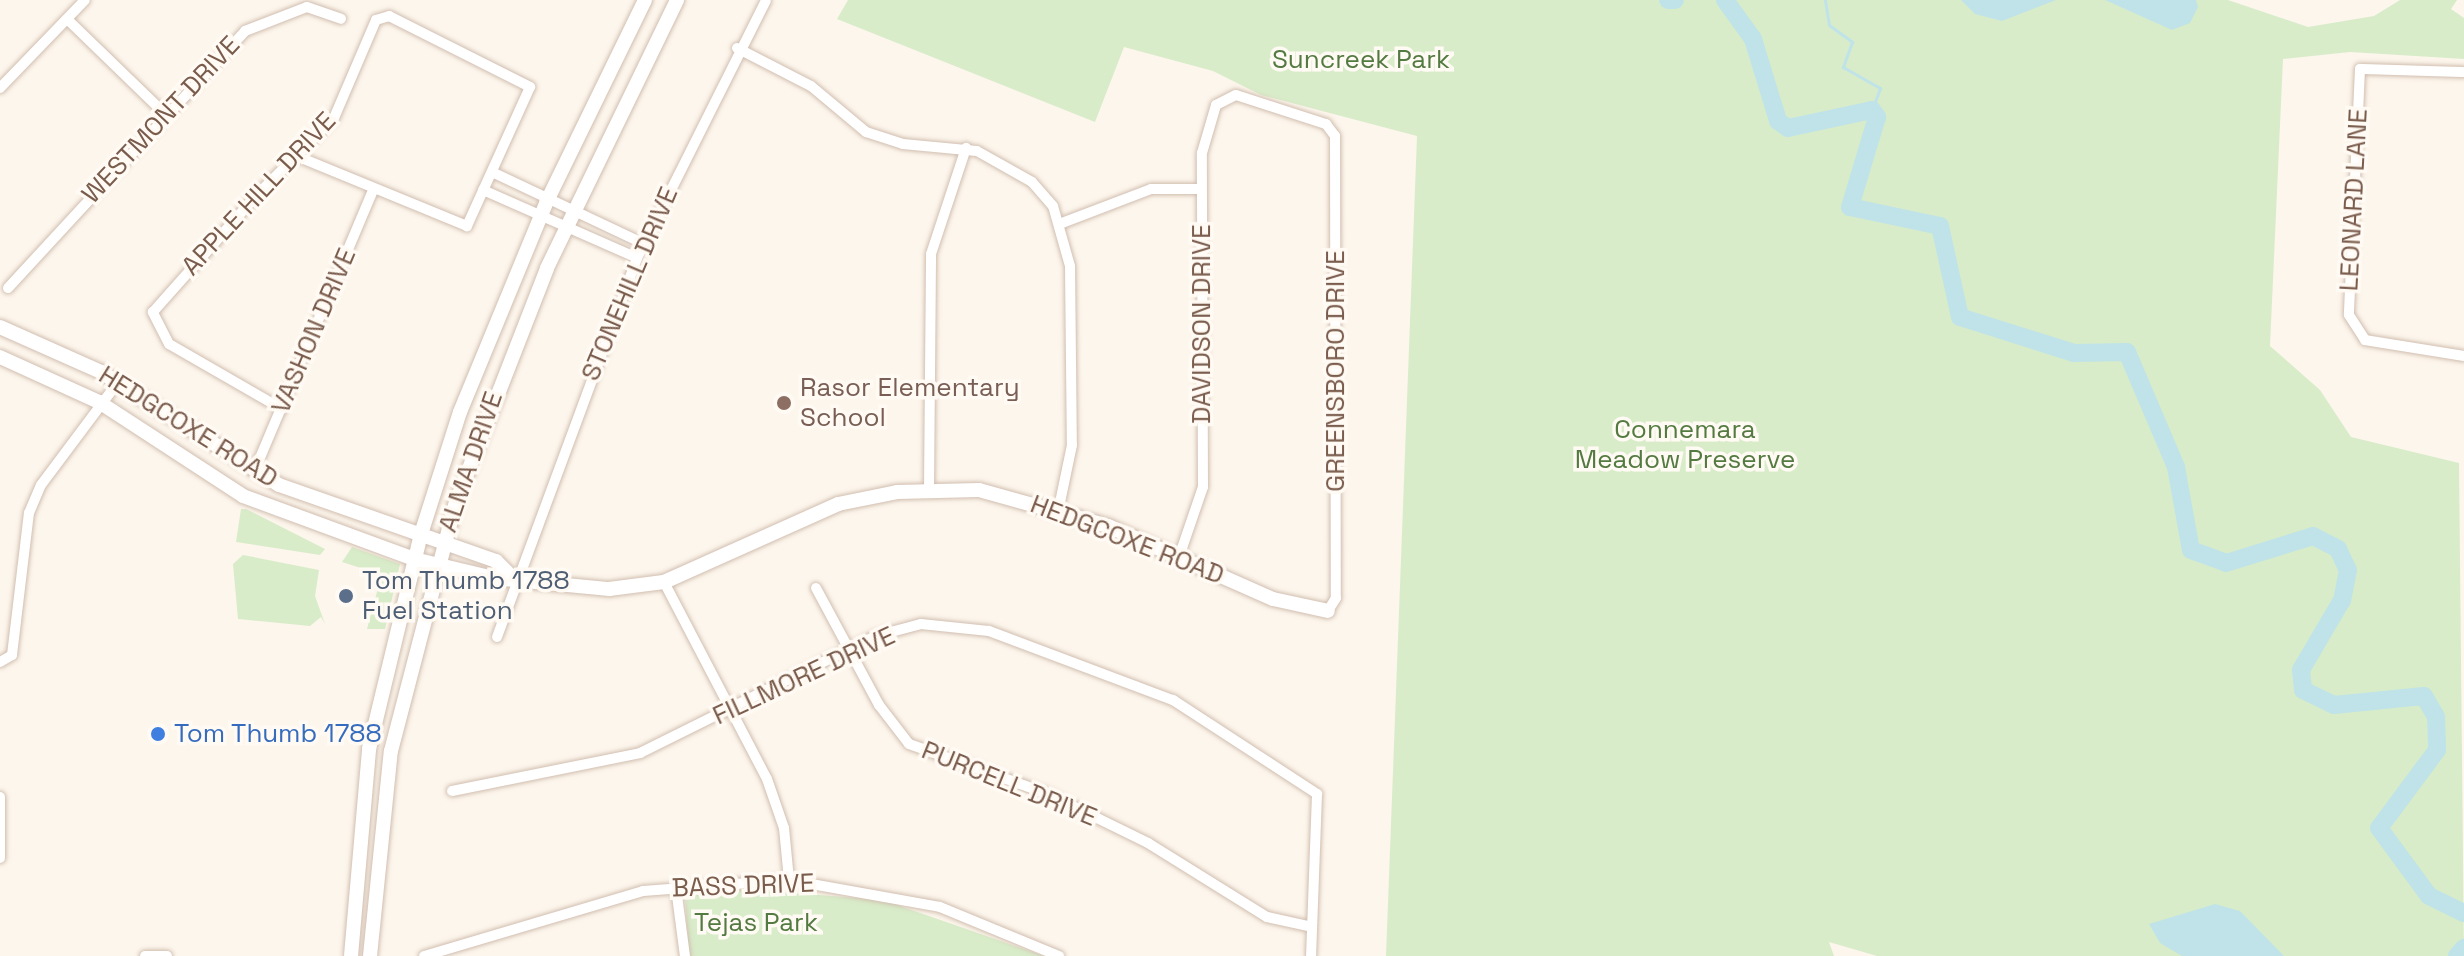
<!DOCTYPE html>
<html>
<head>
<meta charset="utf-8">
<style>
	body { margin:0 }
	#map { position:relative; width:2464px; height:956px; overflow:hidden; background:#fdf6ec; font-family:"Space Grotesk",sans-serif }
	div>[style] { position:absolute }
	.green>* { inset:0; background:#d8ecc9 }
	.water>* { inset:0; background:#bfe3e8 }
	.stream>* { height:3px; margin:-1.5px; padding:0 1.5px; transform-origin:1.5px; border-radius:1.5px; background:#bfe3e8 }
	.river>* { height:18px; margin:-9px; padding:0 9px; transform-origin:9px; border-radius:9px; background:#bfe3e8 }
	.roads { filter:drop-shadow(0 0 2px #d1beb0) drop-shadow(0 0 2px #d1beb0) }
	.street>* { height:10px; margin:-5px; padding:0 5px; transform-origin:5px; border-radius:5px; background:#fff }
	.secondary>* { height:14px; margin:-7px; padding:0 7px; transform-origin:7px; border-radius:7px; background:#fff }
	.dots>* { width:22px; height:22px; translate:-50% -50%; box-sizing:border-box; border:4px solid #fffaf3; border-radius:50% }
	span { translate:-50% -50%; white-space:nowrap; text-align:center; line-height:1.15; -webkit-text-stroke:7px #fffaf3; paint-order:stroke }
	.park-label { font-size:26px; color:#537a41 }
	.street-label { font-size:26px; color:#7a5c4d }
	.education-label { font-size:26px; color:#785e54 }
	.left { translate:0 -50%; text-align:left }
	.service-label { font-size:26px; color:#4e5e75 }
	.shop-label { font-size:26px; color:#366cbe }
</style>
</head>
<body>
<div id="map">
	<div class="green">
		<div style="clip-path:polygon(848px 0,2228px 0,2308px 27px,2374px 16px,2400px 0,2457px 0,2451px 9px,2464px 18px,2464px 59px,2350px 52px,2283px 59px,2270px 346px,2320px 390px,2351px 437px,2459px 463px,2464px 956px,1877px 956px,1829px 942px,1834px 956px,1386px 956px,1417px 136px,1261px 95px,1213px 71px,1124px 47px,1095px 122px,837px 19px)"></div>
		<div style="clip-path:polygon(241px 509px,246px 509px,325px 549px,320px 555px,236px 542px)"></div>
		<div style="clip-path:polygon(352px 547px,400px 564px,385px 629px,367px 629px,378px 588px,370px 571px,342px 562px)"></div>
		<div style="clip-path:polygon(243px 555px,319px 570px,315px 596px,325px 624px,321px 617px,310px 626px,238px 619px,233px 564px)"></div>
		<div style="clip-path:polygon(744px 889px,883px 900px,1044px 956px,689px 956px,685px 896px)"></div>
	</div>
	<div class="water">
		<div style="clip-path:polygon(1961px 0,2056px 0,2002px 21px,1975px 14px)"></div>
		<div style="clip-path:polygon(2105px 0,2196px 0,2198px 7px,2190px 23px,2172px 30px)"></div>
		<div style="clip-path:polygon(2215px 904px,2240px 911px,2284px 956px,2182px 956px,2160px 943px,2149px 924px)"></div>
	</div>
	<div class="stream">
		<div style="left:1825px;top:0;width:25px;rotate:81deg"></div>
		<div style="left:1829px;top:25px;width:29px;rotate:36deg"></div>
		<div style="left:1852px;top:42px;width:27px;rotate:110deg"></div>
		<div style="left:1843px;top:67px;width:43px;rotate:29.6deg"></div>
		<div style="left:1880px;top:88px;width:23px;rotate:110deg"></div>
	</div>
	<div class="river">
		<div style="left:1668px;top:0;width:7px"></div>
		<div style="left:1725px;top:0;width:48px;rotate:54.3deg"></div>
		<div style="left:1753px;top:39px;width:86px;rotate:73deg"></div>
		<div style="left:1778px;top:121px;width:12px;rotate:35deg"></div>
		<div style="left:1788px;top:128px;width:86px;rotate:-12.1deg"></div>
		<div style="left:1872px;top:110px;width:9px;rotate:54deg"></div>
		<div style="left:1877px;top:117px;width:94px;rotate:106.7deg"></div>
		<div style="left:1850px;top:207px;width:92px;rotate:11.9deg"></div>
		<div style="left:1940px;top:226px;width:93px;rotate:77.6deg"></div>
		<div style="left:1960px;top:317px;width:120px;rotate:17.5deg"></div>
		<div style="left:2074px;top:353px;width:53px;rotate:-1.1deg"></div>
		<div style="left:2127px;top:352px;width:125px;rotate:66.9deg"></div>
		<div style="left:2176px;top:467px;width:84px;rotate:79.8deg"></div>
		<div style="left:2191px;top:550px;width:37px;rotate:20deg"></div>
		<div style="left:2226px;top:563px;width:91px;rotate:-17.2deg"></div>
		<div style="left:2313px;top:536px;width:28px;rotate:27deg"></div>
		<div style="left:2338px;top:549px;width:23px;rotate:65deg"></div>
		<div style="left:2348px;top:570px;width:31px;rotate:101deg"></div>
		<div style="left:2342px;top:600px;width:81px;rotate:120.4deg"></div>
		<div style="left:2301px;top:670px;width:20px;rotate:84deg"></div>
		<div style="left:2303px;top:690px;width:34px;rotate:26deg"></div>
		<div style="left:2334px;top:705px;width:90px;rotate:-5.7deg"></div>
		<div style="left:2424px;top:696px;width:24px;rotate:60deg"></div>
		<div style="left:2436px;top:717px;width:33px;rotate:88deg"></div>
		<div style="left:2437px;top:750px;width:97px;rotate:126.6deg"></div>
		<div style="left:2379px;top:828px;width:84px;rotate:53.7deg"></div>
		<div style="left:2429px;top:896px;width:39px;rotate:26deg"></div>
		<div style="left:2457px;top:956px;width:11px;rotate:-49deg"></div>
	</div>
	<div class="roads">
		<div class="street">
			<div style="left:67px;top:19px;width:135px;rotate:44.1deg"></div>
			<div style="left:737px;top:48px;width:83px;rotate:27.2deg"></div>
			<div style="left:811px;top:86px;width:72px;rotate:39.9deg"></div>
			<div style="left:866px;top:132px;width:39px;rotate:18deg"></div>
			<div style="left:903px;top:144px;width:74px;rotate:5.4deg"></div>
			<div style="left:977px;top:151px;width:63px;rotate:29.4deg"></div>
			<div style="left:1032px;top:182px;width:32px;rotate:49deg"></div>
			<div style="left:1053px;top:206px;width:62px;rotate:74.2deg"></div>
			<div style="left:1070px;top:266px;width:179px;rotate:89.4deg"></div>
			<div style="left:1072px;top:445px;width:68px;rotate:101.8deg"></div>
			<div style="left:2464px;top:72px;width:104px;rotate:-178.3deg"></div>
			<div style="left:2360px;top:69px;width:246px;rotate:92.6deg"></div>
			<div style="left:2349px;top:315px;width:30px;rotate:57deg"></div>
			<div style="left:2365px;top:340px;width:100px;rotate:9.2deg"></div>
			<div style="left:0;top:88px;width:122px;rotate:-46deg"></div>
			<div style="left:492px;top:172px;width:168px;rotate:25.3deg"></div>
			<div style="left:483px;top:190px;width:168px;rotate:23.8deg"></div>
			<div style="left:1062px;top:223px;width:95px;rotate:-20.9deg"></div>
			<div style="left:1151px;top:189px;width:49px"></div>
			<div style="left:8px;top:288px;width:350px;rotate:-47.3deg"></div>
			<div style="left:245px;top:31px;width:66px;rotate:-21.2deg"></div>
			<div style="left:307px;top:7px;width:36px;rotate:19deg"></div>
			<div style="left:282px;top:409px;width:130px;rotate:-150.1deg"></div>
			<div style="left:169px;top:344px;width:36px;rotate:-117deg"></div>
			<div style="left:153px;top:312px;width:155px;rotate:-48.4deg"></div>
			<div style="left:256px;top:196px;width:110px;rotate:-45deg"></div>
			<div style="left:334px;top:118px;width:107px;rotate:-66.8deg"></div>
			<div style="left:376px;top:20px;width:14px;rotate:-17deg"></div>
			<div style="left:389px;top:16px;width:158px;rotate:26.7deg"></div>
			<div style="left:530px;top:87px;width:153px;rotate:114.4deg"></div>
			<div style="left:467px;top:226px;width:185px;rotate:-157.7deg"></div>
			<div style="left:254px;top:472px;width:306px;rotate:-67.1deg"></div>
			<div style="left:929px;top:489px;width:235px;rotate:-89.5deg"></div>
			<div style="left:931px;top:254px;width:112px;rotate:-71.7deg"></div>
			<div style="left:1180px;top:554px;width:71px;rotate:-71.1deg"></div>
			<div style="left:1203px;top:487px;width:334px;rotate:-90.2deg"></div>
			<div style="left:1202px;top:153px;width:50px;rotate:-73.7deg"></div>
			<div style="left:1216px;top:105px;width:22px;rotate:-27deg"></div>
			<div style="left:1236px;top:95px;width:95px;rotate:17.9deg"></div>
			<div style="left:1326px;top:124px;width:15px;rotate:53deg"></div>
			<div style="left:1335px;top:136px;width:462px;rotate:89.9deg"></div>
			<div style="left:1336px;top:598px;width:15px;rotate:122deg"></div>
			<div style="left:664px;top:582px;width:222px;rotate:62.4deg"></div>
			<div style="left:767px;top:779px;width:52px;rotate:70.9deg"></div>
			<div style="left:784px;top:828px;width:52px;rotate:84.5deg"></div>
			<div style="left:816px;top:588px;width:133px;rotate:61.7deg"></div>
			<div style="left:879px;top:705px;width:49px;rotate:52.4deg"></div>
			<div style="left:909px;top:744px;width:148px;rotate:19.8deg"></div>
			<div style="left:1048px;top:794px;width:111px;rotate:26.1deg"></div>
			<div style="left:1148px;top:843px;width:140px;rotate:31.9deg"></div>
			<div style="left:1267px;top:917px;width:46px;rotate:12.5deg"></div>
			<div style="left:497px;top:637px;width:404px;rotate:-69.7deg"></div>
			<div style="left:637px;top:258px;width:288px;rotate:-63.4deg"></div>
			<div style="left:0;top:662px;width:14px;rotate:-30deg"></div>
			<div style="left:12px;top:655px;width:143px;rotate:-83.2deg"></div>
			<div style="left:29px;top:513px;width:30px;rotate:-67deg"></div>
			<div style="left:41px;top:485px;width:129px;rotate:-53.2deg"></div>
			<div style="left:452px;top:791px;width:192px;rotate:-11.4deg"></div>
			<div style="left:640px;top:753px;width:263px;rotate:-26.4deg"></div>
			<div style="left:876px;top:636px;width:47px;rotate:-14.9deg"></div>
			<div style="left:921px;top:624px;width:68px;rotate:5.9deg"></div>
			<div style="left:989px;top:631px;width:197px;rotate:20.6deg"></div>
			<div style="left:1173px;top:700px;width:172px;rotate:33.1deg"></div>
			<div style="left:1317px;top:794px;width:162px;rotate:92.1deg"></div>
			<div style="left:0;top:797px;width:61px;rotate:90deg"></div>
			<div style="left:676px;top:888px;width:69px;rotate:82.5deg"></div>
			<div style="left:145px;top:956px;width:22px"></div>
			<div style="left:424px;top:956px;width:228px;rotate:-16.5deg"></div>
			<div style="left:643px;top:891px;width:146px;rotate:-4.3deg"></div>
			<div style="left:789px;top:880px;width:153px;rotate:10.1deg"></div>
			<div style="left:940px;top:907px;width:129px;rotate:22.4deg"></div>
		</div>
		<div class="secondary">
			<div style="left:0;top:327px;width:111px;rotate:24deg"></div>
			<div style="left:101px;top:372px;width:211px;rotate:32.4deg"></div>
			<div style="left:279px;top:485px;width:230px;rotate:19.3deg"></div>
			<div style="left:496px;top:561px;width:20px;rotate:45deg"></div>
			<div style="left:0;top:357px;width:109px;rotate:24.4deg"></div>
			<div style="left:99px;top:402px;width:172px;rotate:33.1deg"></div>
			<div style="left:243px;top:496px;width:182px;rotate:20.2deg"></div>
			<div style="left:414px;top:559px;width:82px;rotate:13.4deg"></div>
			<div style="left:494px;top:578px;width:116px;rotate:5.5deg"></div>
			<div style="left:609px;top:589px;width:55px;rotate:-7.3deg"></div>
			<div style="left:664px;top:582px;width:191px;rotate:-24.1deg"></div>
			<div style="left:838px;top:504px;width:60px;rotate:-11.5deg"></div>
			<div style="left:897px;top:492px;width:82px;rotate:-1.4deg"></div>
			<div style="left:979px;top:490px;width:134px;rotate:15.6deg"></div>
			<div style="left:1108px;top:526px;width:180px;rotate:23.9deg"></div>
			<div style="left:1273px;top:599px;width:56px;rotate:12.3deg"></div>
			<div style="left:351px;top:956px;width:208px;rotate:-85deg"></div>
			<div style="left:369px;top:749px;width:221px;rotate:-76.4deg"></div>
			<div style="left:421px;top:534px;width:128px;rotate:-72.3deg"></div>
			<div style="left:460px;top:412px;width:226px;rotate:-67.6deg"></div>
			<div style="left:546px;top:203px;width:226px;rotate:-64deg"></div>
			<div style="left:370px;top:956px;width:206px;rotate:-84.2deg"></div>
			<div style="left:391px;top:751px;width:257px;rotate:-75.4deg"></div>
			<div style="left:456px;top:502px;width:251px;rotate:-68.7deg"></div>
			<div style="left:547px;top:268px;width:298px;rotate:-64.1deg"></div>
		</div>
	</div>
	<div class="dots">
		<div style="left:784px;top:403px;background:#8d6e63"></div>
		<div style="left:346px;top:596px;background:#5c6f8a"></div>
		<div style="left:158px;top:734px;background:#3f7fe0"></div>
	</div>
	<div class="park-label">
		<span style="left:1361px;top:60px">Suncreek Park</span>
		<span style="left:1685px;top:445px">Connemara<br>Meadow Preserve</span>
		<span style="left:756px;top:923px">Tejas Park</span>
	</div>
	<div class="street-label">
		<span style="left:161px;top:120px;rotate:-47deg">WESTMONT DRIVE</span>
		<span style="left:259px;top:194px;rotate:-47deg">APPLE HILL DRIVE</span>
		<span style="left:2354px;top:200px;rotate:-87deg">LEONARD LANE</span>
		<span style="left:630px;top:284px;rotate:-67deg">STONEHILL DRIVE</span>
		<span style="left:1202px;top:324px;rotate:-90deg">DAVIDSON DRIVE</span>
		<span style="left:314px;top:331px;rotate:-67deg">VASHON DRIVE</span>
		<span style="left:1336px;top:371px;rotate:-90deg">GREENSBORO DRIVE</span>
		<span style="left:188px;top:427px;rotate:32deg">HEDGCOXE ROAD</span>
		<span style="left:471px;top:462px;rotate:-71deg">ALMA DRIVE</span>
		<span style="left:1127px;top:540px;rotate:21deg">HEDGCOXE ROAD</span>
		<span style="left:804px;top:676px;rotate:-25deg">FILLMORE DRIVE</span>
		<span style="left:1009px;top:784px;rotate:22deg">PURCELL DRIVE</span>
		<span style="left:743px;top:886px;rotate:-2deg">BASS DRIVE</span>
	</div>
	<div class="education-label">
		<span class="left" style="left:800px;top:403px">Rasor Elementary<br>School</span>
	</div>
	<div class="service-label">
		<span class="left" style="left:362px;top:596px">Tom Thumb 1788<br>Fuel Station</span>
	</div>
	<div class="shop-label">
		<span class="left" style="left:174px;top:734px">Tom Thumb 1788</span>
	</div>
</div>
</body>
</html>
